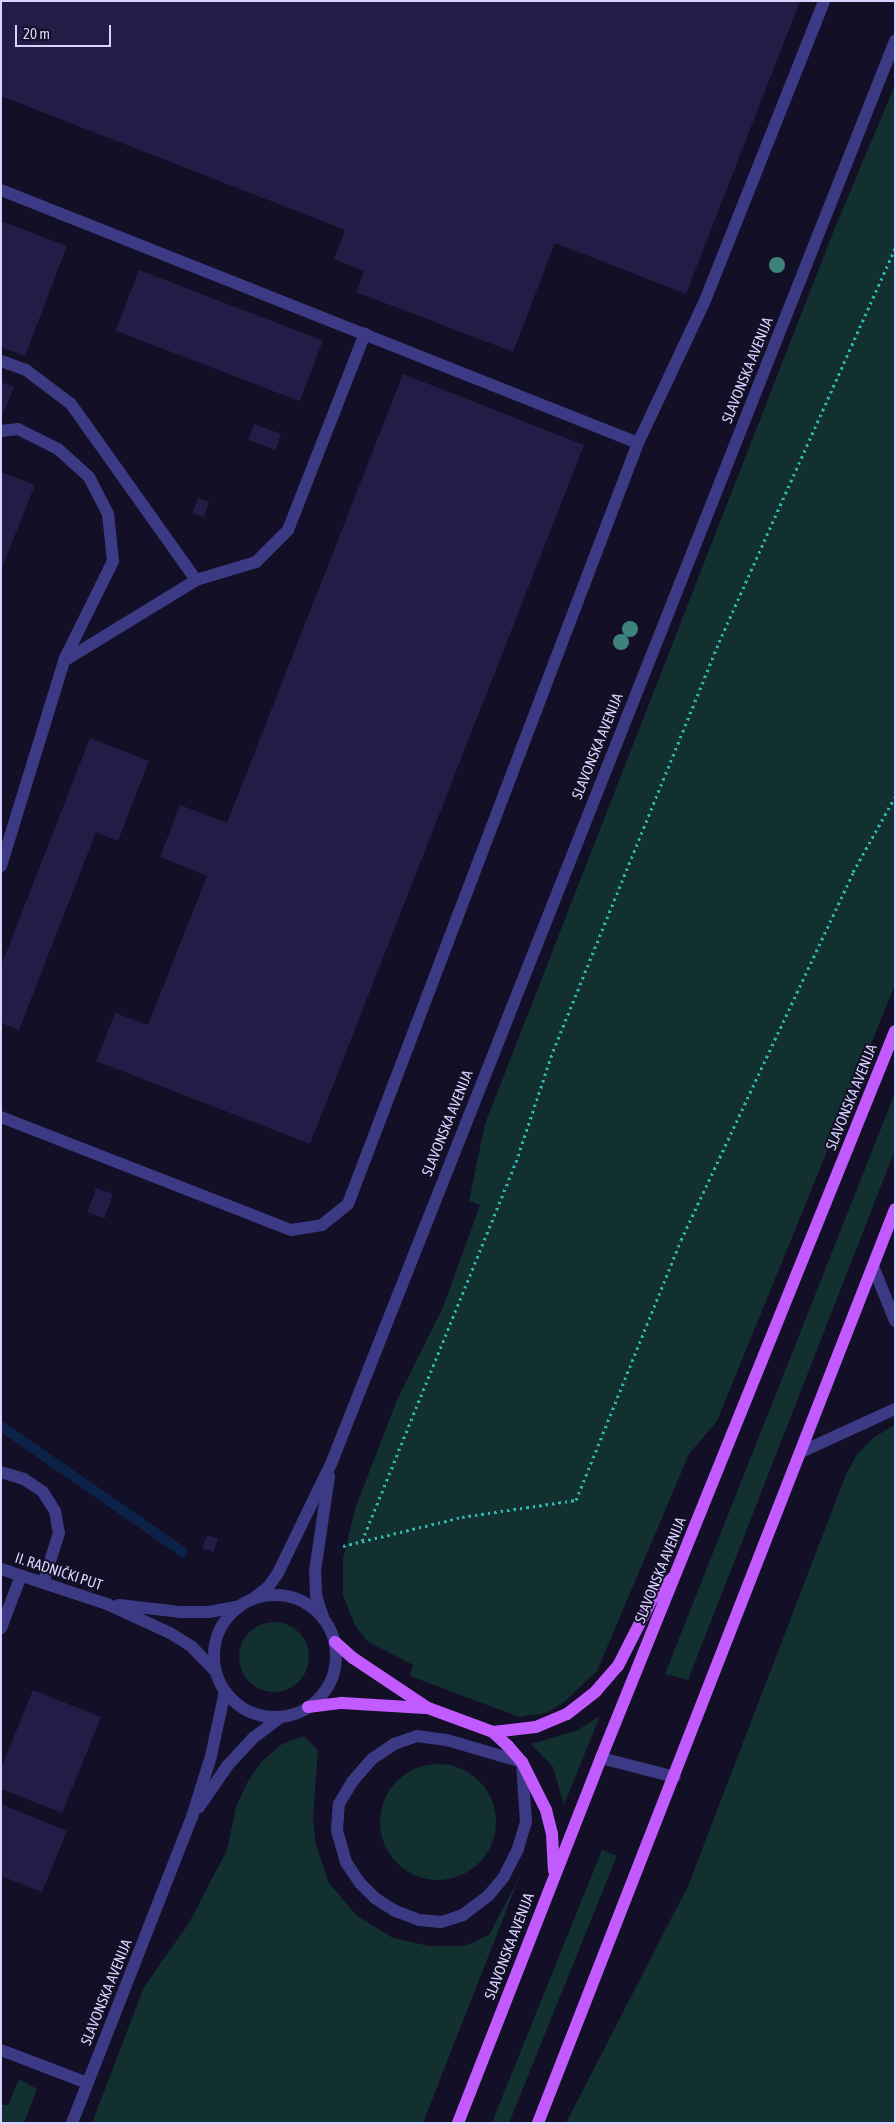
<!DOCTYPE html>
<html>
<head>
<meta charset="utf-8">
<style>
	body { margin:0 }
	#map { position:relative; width:896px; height:2124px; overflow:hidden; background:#130f26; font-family:"Asap Condensed",sans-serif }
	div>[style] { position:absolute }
	.green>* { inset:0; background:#12302f; transform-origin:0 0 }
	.round { border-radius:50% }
	.stream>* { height:10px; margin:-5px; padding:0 5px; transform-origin:5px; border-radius:5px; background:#0c2248 }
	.building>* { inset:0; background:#241b47; transform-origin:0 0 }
	.path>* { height:3px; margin-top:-1.5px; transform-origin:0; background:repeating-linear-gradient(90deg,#2fb8b0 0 2.5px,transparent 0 6.5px) }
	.minor>* { height:12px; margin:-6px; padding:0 6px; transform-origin:6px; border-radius:6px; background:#3d3a85 }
	.minor>.ring { margin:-6px; padding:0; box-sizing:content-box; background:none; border:12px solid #3d3a85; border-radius:50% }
	.major>* { height:12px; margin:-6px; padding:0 6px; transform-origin:6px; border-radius:6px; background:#c25bff }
	.trees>* { width:16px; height:16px; margin:-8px; border-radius:50%; background:#3d827b }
	span { translate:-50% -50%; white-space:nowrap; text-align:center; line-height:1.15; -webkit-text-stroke:4px #130f26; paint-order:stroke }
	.street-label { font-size:15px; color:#d9d4ff }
	.frame { position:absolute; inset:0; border:2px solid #d9d4ff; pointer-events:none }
	.scale { position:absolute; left:15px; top:25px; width:96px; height:22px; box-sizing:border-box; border:2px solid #d9d4ff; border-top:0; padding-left:6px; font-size:15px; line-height:18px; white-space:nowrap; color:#d9d4ff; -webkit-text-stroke:4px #130f26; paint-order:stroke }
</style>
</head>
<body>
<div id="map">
	<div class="green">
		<div style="clip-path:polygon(895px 85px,895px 985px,717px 1421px,689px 1454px,597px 1671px,564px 1702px,546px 1713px,519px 1717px,410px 1676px,413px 1665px,367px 1641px,355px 1625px,343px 1595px,343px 1559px,355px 1509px,397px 1400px,444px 1305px,480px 1205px,469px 1201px,485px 1124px,834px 230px)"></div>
		<div style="clip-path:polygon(895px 1093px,895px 1150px,688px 1680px,665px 1674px)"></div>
		<div style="clip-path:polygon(895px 1425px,895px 2123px,566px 2123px,688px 1886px,845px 1477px,856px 1456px,874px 1437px)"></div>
		<div class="round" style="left:239px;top:1622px;width:70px;height:70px"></div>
		<div style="clip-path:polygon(600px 1716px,564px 1805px,553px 1767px,531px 1744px,576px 1731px)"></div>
		<div style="clip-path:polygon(304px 1736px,318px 1750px,313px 1817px,316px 1845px,329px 1883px,357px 1916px,393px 1938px,429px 1946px,465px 1946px,489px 1935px,519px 1878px,423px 2123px,92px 2123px,144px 1987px,189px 1923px,227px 1850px,236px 1807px,247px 1783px,261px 1762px,282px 1744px)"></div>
		<div class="round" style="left:380px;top:1764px;width:116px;height:116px"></div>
		<div style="left:602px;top:1850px;width:16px;height:293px;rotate:22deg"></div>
		<div style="clip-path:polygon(19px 2079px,37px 2089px,24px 2123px,1px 2123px,1px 2105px,8px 2105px)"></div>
	</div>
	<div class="stream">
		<div style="left:1px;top:1426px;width:221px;rotate:34.7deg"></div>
	</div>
	<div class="building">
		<div style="clip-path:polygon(1px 1px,800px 1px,686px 294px,555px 243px,513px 352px,356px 292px,364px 271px,334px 259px,345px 230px,1px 96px)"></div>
		<div style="clip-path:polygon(1px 221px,67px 246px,25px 356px,1px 347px)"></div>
		<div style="left:139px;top:270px;width:197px;height:65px;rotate:21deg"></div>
		<div style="clip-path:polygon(403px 374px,584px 445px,310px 1144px,96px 1061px,115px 1013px,148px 1025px,207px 876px,160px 857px,180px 805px,227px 823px)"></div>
		<div style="clip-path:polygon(1px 382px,14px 387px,4px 412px,1px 411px)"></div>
		<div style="left:254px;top:424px;width:29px;height:17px;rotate:20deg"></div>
		<div style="clip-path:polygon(1px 472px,35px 485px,1px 570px)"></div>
		<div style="left:198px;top:498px;width:12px;height:16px;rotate:20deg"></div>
		<div style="clip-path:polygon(90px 738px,149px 761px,118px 841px,96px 832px,19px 1030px,1px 1023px,1px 966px)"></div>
		<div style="left:96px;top:1188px;width:18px;height:26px;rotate:19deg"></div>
		<div style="left:207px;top:1535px;width:12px;height:14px;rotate:20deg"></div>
		<div style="clip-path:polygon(33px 1690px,101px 1717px,62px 1813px,1px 1789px,1px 1768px)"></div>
		<div style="clip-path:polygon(1px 1804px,67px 1831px,42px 1892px,1px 1876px)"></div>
	</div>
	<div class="path">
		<div style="left:362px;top:1541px;width:409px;rotate:-67.9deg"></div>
		<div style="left:516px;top:1162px;width:117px;rotate:-71.6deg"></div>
		<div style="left:553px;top:1051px;width:441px;rotate:-67.9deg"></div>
		<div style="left:719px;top:642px;width:432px;rotate:-65.9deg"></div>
		<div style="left:343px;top:1546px;width:122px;rotate:-13.7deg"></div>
		<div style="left:462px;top:1517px;width:115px;rotate:-8.5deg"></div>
		<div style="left:576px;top:1500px;width:280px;rotate:-68deg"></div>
		<div style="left:681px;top:1240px;width:406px;rotate:-64.9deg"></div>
		<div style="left:853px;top:872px;width:86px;rotate:-60.8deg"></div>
	</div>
	<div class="minor">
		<div style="left:1px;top:190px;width:685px;rotate:21.66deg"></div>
		<div style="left:1px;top:361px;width:27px;rotate:20deg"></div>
		<div style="left:26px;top:370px;width:56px;rotate:37.1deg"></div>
		<div style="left:71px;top:404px;width:216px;rotate:54.6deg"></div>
		<div style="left:1px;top:431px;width:17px;rotate:-7deg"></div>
		<div style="left:18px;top:429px;width:45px;rotate:26.6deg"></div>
		<div style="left:58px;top:449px;width:42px;rotate:42.1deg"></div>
		<div style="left:89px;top:477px;width:42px;rotate:62.8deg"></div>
		<div style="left:108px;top:514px;width:47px;rotate:83.9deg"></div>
		<div style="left:113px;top:561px;width:110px;rotate:116.3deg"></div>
		<div style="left:1px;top:866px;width:214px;rotate:-72.9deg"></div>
		<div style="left:64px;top:661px;width:155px;rotate:-31.5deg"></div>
		<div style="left:196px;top:580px;width:63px;rotate:-16.7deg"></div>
		<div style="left:256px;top:562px;width:45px;rotate:-45deg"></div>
		<div style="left:288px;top:530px;width:211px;rotate:-68.6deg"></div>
		<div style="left:1px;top:1117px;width:311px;rotate:21.3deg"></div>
		<div style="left:291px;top:1230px;width:31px;rotate:-9deg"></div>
		<div style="left:322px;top:1225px;width:33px;rotate:-39deg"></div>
		<div style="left:348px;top:1204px;width:814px;rotate:-69.14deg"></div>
		<div style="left:638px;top:443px;width:155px;rotate:-64.8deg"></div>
		<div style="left:704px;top:303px;width:325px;rotate:-68.3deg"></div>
		<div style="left:873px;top:1266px;width:59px;rotate:68.2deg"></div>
		<div style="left:801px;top:1452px;width:103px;rotate:-24.6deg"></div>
		<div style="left:1px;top:1472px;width:24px;rotate:17deg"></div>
		<div style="left:24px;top:1479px;width:23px;rotate:34deg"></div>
		<div style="left:43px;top:1492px;width:22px;rotate:58deg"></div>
		<div style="left:55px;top:1511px;width:22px;rotate:80deg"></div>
		<div style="left:59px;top:1533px;width:52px;rotate:107.7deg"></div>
		<div style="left:1px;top:1569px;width:112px;rotate:18.3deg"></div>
		<div style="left:107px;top:1604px;width:69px;rotate:24.7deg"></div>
		<div style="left:170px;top:1633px;width:26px;rotate:32deg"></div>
		<div style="left:192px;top:1647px;width:33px;rotate:46deg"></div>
		<div class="ring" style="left:214px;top:1595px;width:110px;height:110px"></div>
		<div style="left:254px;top:1598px;width:18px;rotate:-38deg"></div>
		<div style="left:268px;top:1587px;width:17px;rotate:-54deg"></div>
		<div style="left:278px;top:1573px;width:121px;rotate:-64.1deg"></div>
		<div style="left:331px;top:1464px;width:1531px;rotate:-68.38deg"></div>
		<div style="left:119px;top:1605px;width:61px;rotate:6.5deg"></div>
		<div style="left:180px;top:1612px;width:29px"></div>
		<div style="left:209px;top:1612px;width:31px;rotate:-11deg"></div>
		<div style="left:323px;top:1617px;width:23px;rotate:-108deg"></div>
		<div style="left:316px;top:1595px;width:24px;rotate:-92deg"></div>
		<div style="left:315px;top:1571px;width:96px;rotate:-81.6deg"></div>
		<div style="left:1px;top:1628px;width:56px;rotate:-69deg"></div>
		<div style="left:417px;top:1736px;width:30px;rotate:8deg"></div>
		<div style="left:447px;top:1740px;width:78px;rotate:16.3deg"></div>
		<div style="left:522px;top:1762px;width:60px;rotate:86.2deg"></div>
		<div style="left:526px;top:1822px;width:28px;rotate:107deg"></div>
		<div style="left:518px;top:1849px;width:31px;rotate:117deg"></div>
		<div style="left:504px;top:1877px;width:25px;rotate:130deg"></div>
		<div style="left:488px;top:1896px;width:31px;rotate:143deg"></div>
		<div style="left:463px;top:1915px;width:23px;rotate:162deg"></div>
		<div style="left:441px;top:1922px;width:22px;rotate:-175deg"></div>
		<div style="left:419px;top:1920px;width:26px;rotate:-159deg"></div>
		<div style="left:395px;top:1911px;width:24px;rotate:-147deg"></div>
		<div style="left:375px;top:1898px;width:21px;rotate:-135deg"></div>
		<div style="left:360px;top:1883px;width:25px;rotate:-124deg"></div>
		<div style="left:346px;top:1862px;width:33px;rotate:-106deg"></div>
		<div style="left:337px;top:1830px;width:26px;rotate:-86deg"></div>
		<div style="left:339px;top:1804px;width:26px;rotate:-59deg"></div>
		<div style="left:352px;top:1782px;width:30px;rotate:-49deg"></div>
		<div style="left:372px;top:1759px;width:27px;rotate:-34deg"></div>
		<div style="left:394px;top:1744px;width:24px;rotate:-19deg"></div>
		<div style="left:601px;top:1758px;width:76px;rotate:14.4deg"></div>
		<div style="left:199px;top:1807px;width:51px;rotate:-55.4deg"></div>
		<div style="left:228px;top:1765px;width:37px;rotate:-47deg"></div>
		<div style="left:253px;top:1738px;width:35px;rotate:-37deg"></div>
		<div style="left:1px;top:2050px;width:92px;rotate:21deg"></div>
		<div style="left:72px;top:2123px;width:329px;rotate:-68.6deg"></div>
		<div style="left:192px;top:1817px;width:64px;rotate:-72.7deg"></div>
		<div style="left:211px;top:1756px;width:66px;rotate:-77.8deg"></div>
	</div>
	<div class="major">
		<div style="left:335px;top:1642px;width:24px;rotate:42deg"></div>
		<div style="left:353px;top:1658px;width:90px;rotate:33.7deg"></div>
		<div style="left:428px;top:1708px;width:69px;rotate:20.3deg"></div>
		<div style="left:493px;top:1732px;width:21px;rotate:43deg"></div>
		<div style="left:508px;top:1746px;width:21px;rotate:49deg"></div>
		<div style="left:522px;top:1762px;width:54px;rotate:63.4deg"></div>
		<div style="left:546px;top:1810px;width:25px;rotate:76deg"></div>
		<div style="left:552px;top:1834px;width:36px;rotate:87deg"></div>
		<div style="left:308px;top:1707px;width:34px;rotate:-7deg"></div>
		<div style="left:342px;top:1703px;width:83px;rotate:3.4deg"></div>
		<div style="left:493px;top:1732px;width:43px;rotate:-6.6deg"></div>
		<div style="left:536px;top:1727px;width:34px;rotate:-23deg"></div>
		<div style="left:567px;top:1714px;width:37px;rotate:-38deg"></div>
		<div style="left:596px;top:1691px;width:33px;rotate:-49deg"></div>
		<div style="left:618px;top:1666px;width:75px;rotate:-63.1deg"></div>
		<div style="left:652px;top:1599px;width:28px;rotate:-46deg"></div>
		<div style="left:458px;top:2123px;width:392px;rotate:-68.6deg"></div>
		<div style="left:601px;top:1758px;width:784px;rotate:-67.98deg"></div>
		<div style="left:538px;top:2123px;width:981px;rotate:-68.66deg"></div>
	</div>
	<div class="trees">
		<div style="left:777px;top:265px"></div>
		<div style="left:630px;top:629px"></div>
		<div style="left:621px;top:642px"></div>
	</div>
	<div class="street-label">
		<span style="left:747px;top:370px;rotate:-68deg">SLAVONSKA AVENIJA</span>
		<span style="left:597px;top:746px;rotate:-68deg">SLAVONSKA AVENIJA</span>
		<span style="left:851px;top:1097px;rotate:-68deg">SLAVONSKA AVENIJA</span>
		<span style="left:447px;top:1123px;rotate:-68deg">SLAVONSKA AVENIJA</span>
		<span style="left:660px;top:1570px;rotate:-68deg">SLAVONSKA AVENIJA</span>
		<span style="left:59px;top:1571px;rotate:18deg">II. RADNIČKI PUT</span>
		<span style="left:509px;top:1946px;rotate:-69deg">SLAVONSKA AVENIJA</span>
		<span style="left:106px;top:1992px;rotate:-68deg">SLAVONSKA AVENIJA</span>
	</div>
	<div class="frame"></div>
	<div class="scale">20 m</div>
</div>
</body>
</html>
